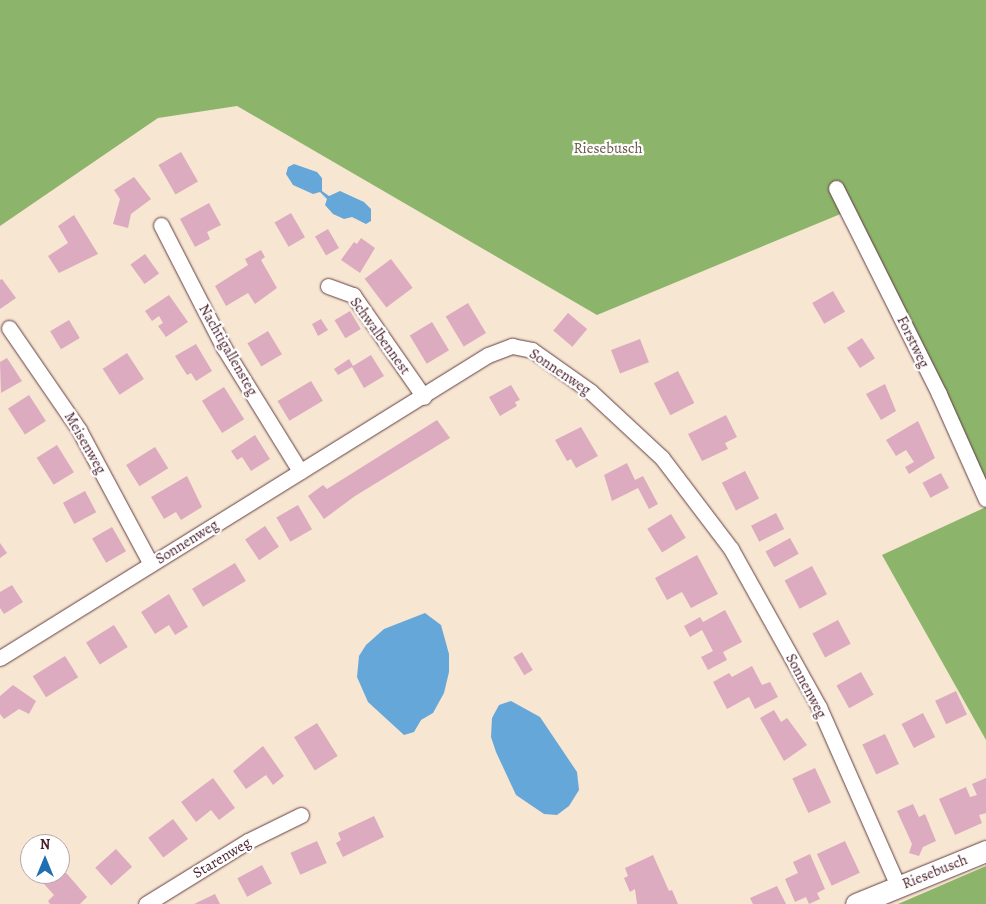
<!DOCTYPE html>
<html>
<head>
<meta charset="utf-8">
<style>
	body { margin:0 }
	#map { position:relative; width:986px; height:904px; overflow:hidden; background:#f7e6d1; font-family:Alegreya,serif }
	div>[style] { position:absolute }
	.forest>* { inset:0; background:#8cb56b }
	.water>* { inset:0; background:#66a7d9 }
	.building>* { inset:0; background:#dcabc0; transform-origin:0 0 }
	.roads { filter:drop-shadow(0 0 1px #643d44) drop-shadow(0 0 1px #643d44) }
	.street>* { height:15px; margin:-7.5px; padding:0 7.5px; transform-origin:7.5px; border-radius:7.5px; background:#fff }
	.secondary>* { height:21px; margin:-10.5px; padding:0 10.5px; transform-origin:10.5px; border-radius:10.5px; background:#fff }
	span { translate:-50% -50%; white-space:nowrap; text-align:center; line-height:1.15; -webkit-text-stroke:4.5px #fff; paint-order:stroke }
	.park-label { font-size:15px; color:#695543 }
	.street-label { font-size:15px; color:#4a1f2b }
	.north { position:absolute; left:20px; top:834px; width:50px; height:50px; box-sizing:border-box; background:#fff; border:1px solid #b7a5aa; border-radius:50%; rotate:0deg; font-size:14px; font-weight:700; line-height:20px; text-align:center; color:#4a1f2b }
	.north::after { content:''; display:block; margin:auto; width:18px; height:22px; background:#1f6fb2; clip-path:polygon(50% 0,100% 100%,50% 72%,0 100%) }
</style>
</head>
<body>
<div id="map">
	<div class="forest">
		<div style="clip-path:polygon(0 0,986px 0,986px 482px,855px 208px,597px 315px,237px 106px,158px 118px,0 226px)"></div>
		<div style="clip-path:polygon(986px 507px,986px 740px,882px 555px)"></div>
		<div style="clip-path:polygon(986px 866px,986px 904px,898px 904px)"></div>
	</div>
	<div class="water">
		<div style="clip-path:polygon(294px 164px,317px 172px,322px 178px,322px 191px,329px 196px,340px 191px,364px 202px,371px 209px,371px 221px,366px 224px,352px 217px,344px 219px,333px 214px,325px 205px,327px 199px,320px 192px,313px 194px,293px 185px,286px 174px,288px 167px)"></div>
		<div style="clip-path:polygon(425px 613px,441px 625px,449px 654px,449px 672px,444px 693px,433px 713px,421px 720px,414px 732px,404px 735px,368px 702px,357px 677px,359px 656px,366px 645px,384px 629px)"></div>
		<div style="clip-path:polygon(511px 701px,540px 717px,577px 772px,579px 790px,569px 806px,557px 815px,544px 814px,516px 795px,496px 752px,491px 737px,492px 718px,499px 705px)"></div>
	</div>
	<div class="building">
		<div style="left:181px;top:152px;width:34px;height:26px;rotate:60deg"></div>
		<div style="clip-path:polygon(134px 177px,151px 199px,131px 214px,128px 228px,113px 224px,120px 199px,114px 190px)"></div>
		<div style="clip-path:polygon(209px 203px,221px 225px,207px 232px,210px 239px,195px 247px,180px 219px)"></div>
		<div style="left:291px;top:213px;width:28px;height:19px;rotate:60deg"></div>
		<div style="clip-path:polygon(74px 215px,98px 254px,59px 273px,48px 256px,68px 243px,58px 226px)"></div>
		<div style="left:328px;top:229px;width:22px;height:15px;rotate:60deg"></div>
		<div style="clip-path:polygon(361px 238px,375px 248px,360px 273px,341px 260px,354px 242px,357px 244px)"></div>
		<div style="clip-path:polygon(261px 250px,265px 257px,261px 260px,277px 288px,255px 304px,248px 293px,226px 306px,215px 286px,248px 265px,245px 259px)"></div>
		<div style="left:145px;top:254px;width:24px;height:18px;rotate:54deg"></div>
		<div style="left:391px;top:259px;width:36px;height:33px;rotate:53deg"></div>
		<div style="clip-path:polygon(2px 279px,16px 298px,0 309px,0 280px)"></div>
		<div style="left:833px;top:291px;width:24px;height:24px;rotate:60deg"></div>
		<div style="clip-path:polygon(169px 295px,188px 322px,166px 337px,158px 326px,163px 323px,159px 316px,152px 321px,145px 311px)"></div>
		<div style="left:468px;top:303px;width:35px;height:26px;rotate:59deg"></div>
		<div style="left:350px;top:311px;width:21px;height:18px;rotate:59deg"></div>
		<div style="left:568px;top:313px;width:25px;height:23px;rotate:40deg"></div>
		<div style="clip-path:polygon(321px 319px,328px 330px,318px 336px,312px 324px)"></div>
		<div style="left:69px;top:320px;width:21px;height:22px;rotate:59deg"></div>
		<div style="left:432px;top:322px;width:33px;height:26px;rotate:59deg"></div>
		<div style="left:268px;top:331px;width:27px;height:24px;rotate:59deg"></div>
		<div style="left:862px;top:338px;width:24px;height:18px;rotate:57deg"></div>
		<div style="left:640px;top:339px;width:25px;height:31px;rotate:69deg"></div>
		<div style="clip-path:polygon(196px 344px,212px 371px,196px 381px,191px 373px,187px 375px,175px 356px)"></div>
		<div style="left:127px;top:353px;width:31px;height:29px;rotate:57deg"></div>
		<div style="clip-path:polygon(371px 355px,384px 376px,364px 388px,352px 367px,338px 375px,334px 369px,349px 359px,353px 366px)"></div>
		<div style="clip-path:polygon(7px 358px,22px 381px,1px 393px,0 362px)"></div>
		<div style="left:678px;top:371px;width:36px;height:27px;rotate:63deg"></div>
		<div style="left:311px;top:381px;width:23px;height:39px;rotate:59deg"></div>
		<div style="clip-path:polygon(885px 384px,896px 411px,881px 420px,866px 394px)"></div>
		<div style="clip-path:polygon(511px 385px,520px 400px,515px 402px,517px 406px,500px 416px,489px 397px)"></div>
		<div style="left:224px;top:387px;width:38px;height:26px;rotate:58deg"></div>
		<div style="left:29px;top:395px;width:31px;height:25px;rotate:57deg"></div>
		<div style="clip-path:polygon(726px 415px,737px 437px,725px 443px,728px 449px,702px 461px,688px 434px)"></div>
		<div style="clip-path:polygon(437px 420px,450px 438px,355px 496px,324px 519px,308px 496px,323px 485px,327px 489px)"></div>
		<div style="clip-path:polygon(918px 421px,935px 458px,909px 474px,905px 467px,914px 462px,906px 450px,896px 456px,886px 440px)"></div>
		<div style="clip-path:polygon(581px 427px,598px 456px,576px 468px,571px 459px,567px 461px,555px 440px)"></div>
		<div style="clip-path:polygon(255px 435px,270px 459px,251px 471px,242px 457px,237px 460px,231px 451px)"></div>
		<div style="left:57px;top:445px;width:32px;height:24px;rotate:58deg"></div>
		<div style="left:155px;top:447px;width:25px;height:34px;rotate:58deg"></div>
		<div style="clip-path:polygon(627px 463px,635px 480px,643px 476px,658px 504px,649px 509px,638px 488px,612px 501px,604px 475px)"></div>
		<div style="left:745px;top:471px;width:31px;height:26px;rotate:63deg"></div>
		<div style="left:941px;top:473px;width:17px;height:21px;rotate:62deg"></div>
		<div style="clip-path:polygon(187px 476px,202px 507px,181px 520px,176px 512px,164px 519px,151px 497px)"></div>
		<div style="left:85px;top:491px;width:24px;height:25px;rotate:62deg"></div>
		<div style="left:298px;top:505px;width:28px;height:25px;rotate:60deg"></div>
		<div style="left:776px;top:513px;width:18px;height:28px;rotate:63deg"></div>
		<div style="left:671px;top:514px;width:28px;height:28px;rotate:58deg"></div>
		<div style="left:265px;top:526px;width:25px;height:24px;rotate:56deg"></div>
		<div style="left:112px;top:527px;width:28px;height:23px;rotate:60deg"></div>
		<div style="left:790px;top:538px;width:18px;height:28px;rotate:61deg"></div>
		<div style="clip-path:polygon(0 543px,7px 553px,0 558px)"></div>
		<div style="clip-path:polygon(697px 555px,718px 594px,691px 608px,682px 592px,667px 600px,655px 578px)"></div>
		<div style="left:235px;top:563px;width:21px;height:50px;rotate:59deg"></div>
		<div style="left:812px;top:566px;width:32px;height:31px;rotate:62deg"></div>
		<div style="clip-path:polygon(12px 585px,23px 602px,4px 614px,0 608px,0 592px)"></div>
		<div style="clip-path:polygon(169px 594px,188px 627px,175px 635px,169px 625px,155px 634px,141px 612px)"></div>
		<div style="clip-path:polygon(725px 610px,742px 642px,723px 652px,727px 660px,708px 670px,701px 657px,713px 651px,702px 630px,690px 637px,684px 626px,700px 617px,703px 622px)"></div>
		<div style="left:838px;top:620px;width:27px;height:29px;rotate:62deg"></div>
		<div style="left:114px;top:625px;width:26px;height:33px;rotate:58deg"></div>
		<div style="left:522px;top:652px;width:21px;height:10px;rotate:59deg"></div>
		<div style="left:65px;top:656px;width:25px;height:38px;rotate:58deg"></div>
		<div style="clip-path:polygon(752px 666px,762px 685px,770px 682px,778px 697px,755px 709px,749px 697px,727px 709px,713px 682px,729px 673px,732px 677px)"></div>
		<div style="left:861px;top:672px;width:26px;height:28px;rotate:61deg"></div>
		<div style="clip-path:polygon(13px 685px,36px 701px,29px 714px,19px 709px,4px 719px,0 714px,0 696px)"></div>
		<div style="left:956px;top:691px;width:26px;height:23px;rotate:65deg"></div>
		<div style="clip-path:polygon(774px 710px,781px 722px,787px 718px,807px 745px,784px 761px,760px 718px)"></div>
		<div style="left:923px;top:713px;width:27px;height:24px;rotate:63deg"></div>
		<div style="left:317px;top:723px;width:39px;height:27px;rotate:58deg"></div>
		<div style="left:885px;top:734px;width:33px;height:25px;rotate:65deg"></div>
		<div style="clip-path:polygon(263px 746px,284px 776px,273px 785px,266px 775px,246px 789px,233px 771px)"></div>
		<div style="left:815px;top:768px;width:38px;height:25px;rotate:65deg"></div>
		<div style="clip-path:polygon(213px 778px,235px 808px,219px 820px,211px 810px,196px 822px,181px 802px)"></div>
		<div style="clip-path:polygon(986px 778px,986px 813px,979px 815px,982px 823px,955px 835px,939px 799px,966px 787px,970px 797px,977px 795px,972px 784px)"></div>
		<div style="clip-path:polygon(913px 804px,919px 817px,925px 814px,936px 841px,923px 847px,919px 856px,909px 853px,912px 844px,897px 811px)"></div>
		<div style="clip-path:polygon(374px 816px,384px 837px,343px 857px,336px 843px,341px 840px,338px 833px)"></div>
		<div style="left:173px;top:819px;width:25px;height:31px;rotate:53deg"></div>
		<div style="left:317px;top:841px;width:24px;height:29px;rotate:66deg"></div>
		<div style="left:845px;top:841px;width:35px;height:31px;rotate:65deg"></div>
		<div style="left:116px;top:849px;width:24px;height:28px;rotate:48deg"></div>
		<div style="clip-path:polygon(60px 854px,68px 863px,62px 868px,87px 897px,80px 904px,50px 904px,48px 901px,54px 895px,44px 884px,51px 878px,48px 874px,60px 874px)"></div>
		<div style="clip-path:polygon(810px 854px,825px 889px,817px 893px,820px 899px,809px 904px,806px 897px,795px 902px,785px 879px,798px 873px,793px 862px)"></div>
		<div style="clip-path:polygon(653px 855px,669px 891px,672px 890px,678px 904px,637px 904px,635px 889px,630px 892px,624px 878px,628px 876px,625px 868px)"></div>
		<div style="left:262px;top:865px;width:21px;height:28px;rotate:62deg"></div>
		<div style="clip-path:polygon(777px 886px,786px 904px,753px 904px,750px 898px)"></div>
		<div style="clip-path:polygon(215px 894px,220px 904px,194px 904px)"></div>
	</div>
	<div class="roads">
		<div class="street">
			<div style="left:836px;top:188px;width:230px;rotate:63.4deg"></div>
			<div style="left:939px;top:394px;width:115px;rotate:65.9deg"></div>
			<div style="left:161px;top:225px;width:138px;rotate:62.9deg"></div>
			<div style="left:224px;top:348px;width:145px;rotate:58.3deg"></div>
			<div style="left:328px;top:286px;width:27px;rotate:20deg"></div>
			<div style="left:353px;top:295px;width:124px;rotate:55.2deg"></div>
			<div style="left:9px;top:328px;width:124px;rotate:55.5deg"></div>
			<div style="left:79px;top:430px;width:152px;rotate:61.8deg"></div>
			<div style="left:0;top:658px;width:574px;rotate:-31.84deg"></div>
			<div style="left:488px;top:355px;width:26px;rotate:-21deg"></div>
			<div style="left:512px;top:346px;width:20px;rotate:11deg"></div>
			<div style="left:532px;top:350px;width:72px;rotate:35.4deg"></div>
			<div style="left:591px;top:392px;width:97px;rotate:42.9deg"></div>
			<div style="left:662px;top:458px;width:114px;rotate:52.8deg"></div>
			<div style="left:731px;top:549px;width:181px;rotate:60.9deg"></div>
			<div style="left:819px;top:707px;width:196px;rotate:66.2deg"></div>
			<div style="left:146px;top:904px;width:120px;rotate:-31.7deg"></div>
			<div style="left:248px;top:841px;width:59px;rotate:-26.1deg"></div>
		</div>
		<div class="secondary">
			<div style="left:856px;top:904px;width:140px;rotate:-22.2deg"></div>
		</div>
	</div>
	<div class="park-label">
		<span style="left:608px;top:149px">Riesebusch</span>
	</div>
	<div class="street-label">
		<span style="left:380px;top:336px;rotate:54deg">Schwalbennest</span>
		<span style="left:913px;top:342px;rotate:64deg">Forstweg</span>
		<span style="left:228px;top:350px;rotate:60deg">Nachtigallensteg</span>
		<span style="left:560px;top:372px;rotate:34deg">Sonnenweg</span>
		<span style="left:85px;top:443px;rotate:60deg">Meisenweg</span>
		<span style="left:187px;top:542px;rotate:-32deg">Sonnenweg</span>
		<span style="left:806px;top:686px;rotate:62deg">Sonnenweg</span>
		<span style="left:222px;top:858px;rotate:-31deg">Starenweg</span>
		<span style="left:935px;top:872px;rotate:-22deg">Riesebusch</span>
	</div>
	<div class="north">N</div>
</div>
</body>
</html>
